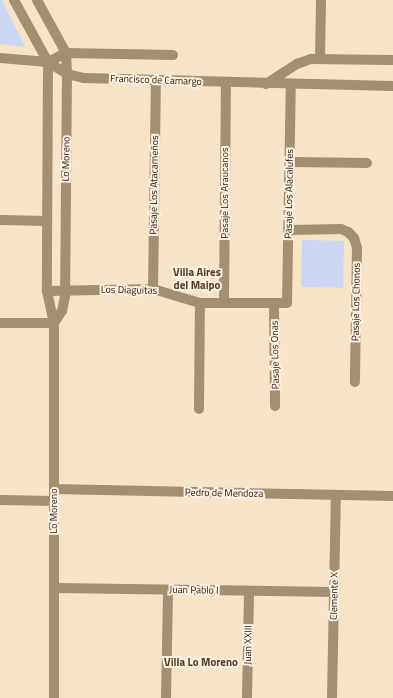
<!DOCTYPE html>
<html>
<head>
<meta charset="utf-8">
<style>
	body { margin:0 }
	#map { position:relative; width:393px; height:698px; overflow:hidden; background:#f7e3c6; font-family:"Titillium Web",sans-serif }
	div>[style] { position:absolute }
	.green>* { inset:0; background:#cbd6f5; transform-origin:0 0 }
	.minor>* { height:10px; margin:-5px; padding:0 5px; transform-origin:5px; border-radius:5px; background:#a48f70 }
	.tertiary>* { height:10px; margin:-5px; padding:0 5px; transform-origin:5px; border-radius:5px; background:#a48f70 }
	span { translate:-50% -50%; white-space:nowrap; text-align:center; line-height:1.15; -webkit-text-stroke:4px #fdf1e0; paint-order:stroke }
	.street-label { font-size:10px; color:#20190e }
	.neighbourhood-label { font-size:11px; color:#4d3d25; font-weight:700 }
</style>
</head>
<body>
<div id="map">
	<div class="green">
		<div style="clip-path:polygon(0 0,2px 0,25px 47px,0 44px)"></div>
		<div style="left:302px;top:240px;width:42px;height:47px;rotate:1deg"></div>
	</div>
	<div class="minor">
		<div style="left:14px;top:0;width:71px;rotate:61.3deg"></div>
		<div style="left:320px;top:58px;width:58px;rotate:-89deg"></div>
		<div style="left:48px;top:62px;width:20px;rotate:-27deg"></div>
		<div style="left:66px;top:53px;width:107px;rotate:1.1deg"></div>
		<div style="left:48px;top:62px;width:22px;rotate:32deg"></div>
		<div style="left:290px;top:162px;width:77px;rotate:0.7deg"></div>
		<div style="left:0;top:220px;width:47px;rotate:1.2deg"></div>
		<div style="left:289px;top:230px;width:52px;rotate:-1.1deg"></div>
		<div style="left:341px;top:229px;width:8px;rotate:23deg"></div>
		<div style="left:348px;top:232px;width:8px;rotate:45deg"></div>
		<div style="left:354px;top:238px;width:10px;rotate:73deg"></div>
		<div style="left:357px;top:248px;width:134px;rotate:90.9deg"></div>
		<div style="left:153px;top:289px;width:209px;rotate:-89.2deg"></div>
		<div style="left:47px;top:291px;width:106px;rotate:-1.1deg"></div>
		<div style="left:153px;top:289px;width:49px;rotate:16.6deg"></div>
		<div style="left:200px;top:303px;width:87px"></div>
		<div style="left:287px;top:303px;width:219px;rotate:-89deg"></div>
		<div style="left:224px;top:303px;width:221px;rotate:-89.5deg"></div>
		<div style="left:274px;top:304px;width:102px;rotate:89.4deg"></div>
		<div style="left:0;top:323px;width:54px"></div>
		<div style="left:199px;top:409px;width:106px;rotate:-89.5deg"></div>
		<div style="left:54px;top:489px;width:339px;rotate:1.2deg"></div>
		<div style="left:0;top:500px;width:54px;rotate:1.1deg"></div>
		<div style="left:54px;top:588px;width:280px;rotate:0.8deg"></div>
		<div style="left:166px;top:698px;width:108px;rotate:-88.9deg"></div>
		<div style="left:247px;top:698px;width:107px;rotate:-88.9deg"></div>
		<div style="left:332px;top:698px;width:203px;rotate:-88.9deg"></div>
	</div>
	<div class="tertiary">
		<div style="left:37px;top:0;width:60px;rotate:61.3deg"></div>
		<div style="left:66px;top:53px;width:21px;rotate:87deg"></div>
		<div style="left:67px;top:74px;width:222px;rotate:90.5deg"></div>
		<div style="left:65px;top:296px;width:15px;rotate:101deg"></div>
		<div style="left:62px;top:311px;width:14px;rotate:124deg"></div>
		<div style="left:0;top:58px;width:48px;rotate:4.8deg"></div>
		<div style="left:48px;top:62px;width:229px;rotate:90.3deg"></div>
		<div style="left:47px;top:291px;width:33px;rotate:78deg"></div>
		<div style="left:54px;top:323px;width:375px;rotate:90deg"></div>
		<div style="left:67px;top:74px;width:17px;rotate:13deg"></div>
		<div style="left:84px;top:78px;width:309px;rotate:1.5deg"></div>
		<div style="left:266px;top:84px;width:37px;rotate:-33deg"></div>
		<div style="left:297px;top:64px;width:15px;rotate:-20deg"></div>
		<div style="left:311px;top:59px;width:82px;rotate:0.7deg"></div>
	</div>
	<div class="street-label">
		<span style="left:156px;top:80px;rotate:2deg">Francisco de Camargo</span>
		<span style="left:66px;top:159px;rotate:-89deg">Lo Moreno</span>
		<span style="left:154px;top:185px;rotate:-89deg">Pasaje Los Atacameños</span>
		<span style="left:225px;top:193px;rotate:-90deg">Pasaje Los Araucanos</span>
		<span style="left:289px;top:194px;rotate:-89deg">Pasaje Los Alacalufes</span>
		<span style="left:129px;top:290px;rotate:1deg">Los Diaguitas</span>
		<span style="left:356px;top:302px;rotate:-89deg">Pasaje Los Chonos</span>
		<span style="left:275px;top:355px;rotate:-91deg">Pasaje Los Onas</span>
		<span style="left:224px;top:493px;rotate:1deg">Pedro de Mendoza</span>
		<span style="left:54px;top:511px;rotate:-90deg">Lo Moreno</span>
		<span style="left:194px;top:590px;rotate:1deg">Juan Pablo I</span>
		<span style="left:334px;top:596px;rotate:-89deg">Clemente X</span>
		<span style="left:248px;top:645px;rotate:-89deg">Juan XXIII</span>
	</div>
	<div class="neighbourhood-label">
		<span style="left:197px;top:279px">Villa Aires<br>del Maipo</span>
		<span style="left:201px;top:662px">Villa Lo Moreno</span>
	</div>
</div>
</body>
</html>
